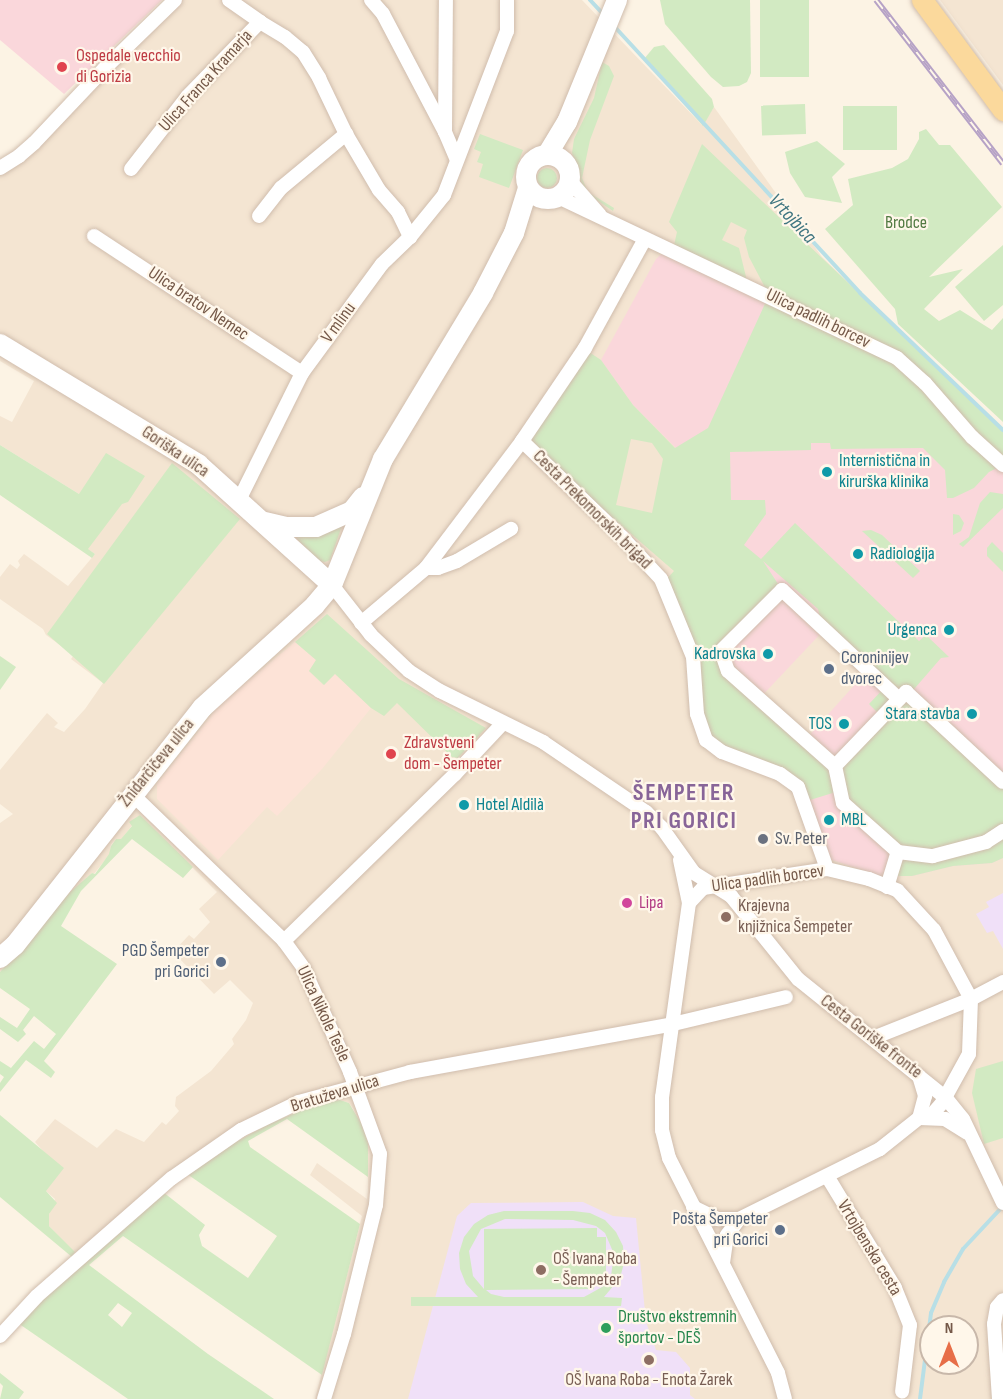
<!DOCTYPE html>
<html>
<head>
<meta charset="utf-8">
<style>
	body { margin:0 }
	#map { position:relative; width:1003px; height:1399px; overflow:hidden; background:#fcf3e4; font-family:"Sofia Sans Condensed",sans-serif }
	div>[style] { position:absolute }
	.residential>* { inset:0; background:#f4e5d2 }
	.commercial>* { inset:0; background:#fde3d7 }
	.education>* { inset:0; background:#f0e0f8 }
	.medical>* { inset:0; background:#fad7db }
	.green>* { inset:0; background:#d2eac2; transform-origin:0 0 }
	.round { border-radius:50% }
	.stream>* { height:4px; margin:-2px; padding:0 2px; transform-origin:2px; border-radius:2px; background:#b8dfe6 }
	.roads { filter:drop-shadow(0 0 2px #d0bdad) drop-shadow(0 0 2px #d0bdad) }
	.street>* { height:14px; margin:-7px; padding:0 7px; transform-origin:7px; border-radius:7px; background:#fff }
	.secondary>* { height:20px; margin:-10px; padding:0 10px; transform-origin:10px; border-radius:10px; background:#fff }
	.secondary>.ring { margin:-10px; padding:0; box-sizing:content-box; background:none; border:20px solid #fff; border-radius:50% }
	.primary>* { height:21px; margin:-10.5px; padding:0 10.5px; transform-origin:10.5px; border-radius:10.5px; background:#fbd99c }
	.rail>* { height:6px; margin-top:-3px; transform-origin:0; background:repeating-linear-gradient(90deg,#fff7ea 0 11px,#b6a2c6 0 22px); box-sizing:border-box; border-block:2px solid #b6a2c6 }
	.dots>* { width:16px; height:16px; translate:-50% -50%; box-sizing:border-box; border:3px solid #fff7ea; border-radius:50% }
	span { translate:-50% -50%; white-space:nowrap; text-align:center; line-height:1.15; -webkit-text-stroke:4.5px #fff7ea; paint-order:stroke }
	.health-label { font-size:18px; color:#be3a42 }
	.left { translate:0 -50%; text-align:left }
	.street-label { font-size:18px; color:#755949 }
	.park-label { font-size:18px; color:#527a42 }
	.culture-label { font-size:18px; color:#0d838f }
	.right { translate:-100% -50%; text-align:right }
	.service-label { font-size:18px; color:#4e5e75 }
	.worship-label { font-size:18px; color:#5b616d }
	.hotel-label { font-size:18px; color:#b23c85 }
	.education-label { font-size:18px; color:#785e54 }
	.leisure-label { font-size:18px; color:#27864d }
	.water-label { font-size:20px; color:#407681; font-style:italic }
	.district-label { font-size:24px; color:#886598; font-weight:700; letter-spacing:1.5px }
	.north { position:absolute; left:919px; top:1315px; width:60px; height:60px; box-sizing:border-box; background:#fff7ea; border:2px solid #c8b8aa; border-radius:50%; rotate:0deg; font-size:16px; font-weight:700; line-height:24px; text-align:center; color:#755949 }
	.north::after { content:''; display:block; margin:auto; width:21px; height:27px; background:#e76e48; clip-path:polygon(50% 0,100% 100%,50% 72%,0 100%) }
</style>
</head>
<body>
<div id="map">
	<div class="residential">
		<div style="clip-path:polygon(evenodd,175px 0,582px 0,702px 125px,714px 107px,822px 257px,1003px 431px,1003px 1399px,315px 1399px,362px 1216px,310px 1175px,317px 1163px,367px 1199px,368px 1192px,368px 1143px,354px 1110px,349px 1103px,340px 1100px,314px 1105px,286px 1116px,236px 1142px,163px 1192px,83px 1262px,49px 1226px,49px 1214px,55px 1199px,46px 1191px,45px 1153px,35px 1142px,55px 1119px,97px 1148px,116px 1129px,144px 1142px,162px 1122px,166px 1125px,179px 1111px,175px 1106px,176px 1097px,211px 1071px,234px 1044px,232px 1039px,246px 1020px,253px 1003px,230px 980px,214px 994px,173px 952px,189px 935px,194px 939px,210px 922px,199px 909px,217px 892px,140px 815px,121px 840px,116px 839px,111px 845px,110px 854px,94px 874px,92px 873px,81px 884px,0 972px,0 823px,13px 814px,0 804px,0 770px,47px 713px,58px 723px,54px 727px,64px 732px,85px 709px,103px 683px,71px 659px,74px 655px,46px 635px,43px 629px,0 599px,0 577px,10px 564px,17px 569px,20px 565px,18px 561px,24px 554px,68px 586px,95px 554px,57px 529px,79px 494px,0 445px,0 416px,12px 422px,34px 381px,0 361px,0 168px,175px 0,931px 1327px,967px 1327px,967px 1363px,931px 1363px,931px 1327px)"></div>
		<div style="clip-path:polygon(940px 0,1003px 0,1003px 85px)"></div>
	</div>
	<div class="commercial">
		<div style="clip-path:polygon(295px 642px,316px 660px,309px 671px,323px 685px,335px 673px,371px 708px,322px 769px,277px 816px,267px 807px,218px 860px,157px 799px,157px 783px,222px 702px)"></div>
	</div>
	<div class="education">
		<div style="clip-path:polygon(1003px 893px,1003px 949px,993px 931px,987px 933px,976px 914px,989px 907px,986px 902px)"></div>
		<div style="clip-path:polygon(583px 1202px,613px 1216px,636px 1218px,646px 1322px,656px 1350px,676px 1352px,690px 1368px,690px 1395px,695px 1399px,408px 1399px,457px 1216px,471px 1203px)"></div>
	</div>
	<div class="medical">
		<div style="clip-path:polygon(0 0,162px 0,64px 94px,0 40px)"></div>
		<div style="clip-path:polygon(667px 249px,768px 295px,1003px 442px,1003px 858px,992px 863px,953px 866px,912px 876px,880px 876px,829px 859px,809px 801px,805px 740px,868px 670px,824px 630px,759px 699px,728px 671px,717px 512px,676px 448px,633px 405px,601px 360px,656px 259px)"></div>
	</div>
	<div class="green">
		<div style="clip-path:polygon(660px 0,750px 0,751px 73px,747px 82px,739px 86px,723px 87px,711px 77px,665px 24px)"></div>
		<div style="left:760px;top:0;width:49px;height:77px"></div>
		<div style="clip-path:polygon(664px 45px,712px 99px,714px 107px,703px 126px,644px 59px,654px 47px)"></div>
		<div style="clip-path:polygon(602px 62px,609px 66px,614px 76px,590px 140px,582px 178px,588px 192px,614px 208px,613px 211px,589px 195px,581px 185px,578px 168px,572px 153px,574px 139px,594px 98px)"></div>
		<div style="left:805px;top:104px;width:30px;height:44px;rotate:88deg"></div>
		<div style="left:843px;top:106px;width:54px;height:44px"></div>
		<div style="clip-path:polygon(926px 129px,939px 145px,950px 145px,1002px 207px,929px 277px,963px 269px,924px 309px,939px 321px,960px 310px,992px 330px,1003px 318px,1003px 422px,898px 324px,895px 309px,825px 229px,853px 205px,848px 179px,892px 168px,908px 159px,919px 139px,919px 132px)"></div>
		<div style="clip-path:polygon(480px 134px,523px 150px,509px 188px,479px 177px,483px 164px,477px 162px,481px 152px,474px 149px)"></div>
		<div style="clip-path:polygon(817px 141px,845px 164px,832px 177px,842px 203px,805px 197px,790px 173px,785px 152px)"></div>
		<div style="clip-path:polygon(evenodd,702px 144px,1003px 430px,1003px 465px,989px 472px,974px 488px,953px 498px,947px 498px,945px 470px,923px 448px,831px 449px,830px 443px,811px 443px,811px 450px,730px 452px,731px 500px,765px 500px,766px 514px,744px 545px,761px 559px,795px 523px,919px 641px,926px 635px,949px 657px,941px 658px,909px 695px,1003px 782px,1003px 858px,992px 863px,953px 866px,912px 876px,890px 876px,898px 852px,839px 791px,810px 800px,790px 780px,706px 740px,694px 667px,663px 583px,674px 571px,524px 441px,586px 350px,601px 360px,633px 405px,675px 448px,708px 428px,769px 295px,749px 257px,744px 238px,747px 230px,731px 222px,722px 240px,739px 248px,747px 281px,674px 245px,677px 232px,669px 222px,702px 144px,631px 439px,652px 443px,663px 459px,652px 513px,616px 505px,631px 439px,702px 144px,763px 561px,818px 609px,822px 627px,885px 687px,869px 704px,879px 714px,835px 766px,728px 671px,721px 651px,782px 590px,763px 561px)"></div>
		<div class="round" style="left:537px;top:168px;width:20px;height:20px"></div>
		<div style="clip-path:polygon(1003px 245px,1003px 305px,984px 321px,955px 287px)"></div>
		<div style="clip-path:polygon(0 445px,79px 494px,106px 453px,145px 476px,128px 502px,122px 504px,88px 549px,95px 554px,92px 558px,0 495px)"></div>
		<div style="clip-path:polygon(172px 463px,240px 519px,104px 684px,47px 634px)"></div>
		<div style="clip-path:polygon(990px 492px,1003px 494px,1003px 508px,963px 547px,959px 544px,969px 537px,980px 503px)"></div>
		<div style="clip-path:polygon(953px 514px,959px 515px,964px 523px,961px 531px,953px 535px)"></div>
		<div style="clip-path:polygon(344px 520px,330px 560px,325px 562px,319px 561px,292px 534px)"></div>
		<div style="clip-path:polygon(871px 530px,882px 535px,920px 571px,913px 578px,862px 531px)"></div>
		<div style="clip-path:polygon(992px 542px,1003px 553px,1003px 572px,987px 556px,987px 548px)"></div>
		<div style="clip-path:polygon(327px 614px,399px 679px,486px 728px,458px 758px,452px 757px,397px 703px,384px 716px,371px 708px,335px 674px,324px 685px,309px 671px,316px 660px,295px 642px)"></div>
		<div style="clip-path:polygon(0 656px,16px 667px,0 690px)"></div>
		<div style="clip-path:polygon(140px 815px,193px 867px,183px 878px,132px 839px,81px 891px,61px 926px,117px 964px,44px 1061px,55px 1072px,51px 1078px,26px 1060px,0 1092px,0 1083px,4px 1077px,0 1074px,0 1061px,11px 1068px,34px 1041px,44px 1049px,56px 1034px,34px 1016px,23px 1030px,26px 1034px,18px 1042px,0 1029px,0 1017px,17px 1028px,30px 1009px,0 988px,0 972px,68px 894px,92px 873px,95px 874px,109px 854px,111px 846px,116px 839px,121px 839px,132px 826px,129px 822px)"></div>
		<div style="clip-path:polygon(1003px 1061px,1003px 1138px,984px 1144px,972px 1093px,976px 1069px)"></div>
		<div style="clip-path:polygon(evenodd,340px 1100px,349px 1103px,362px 1125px,368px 1143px,368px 1177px,287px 1119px,248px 1141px,250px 1147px,360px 1224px,322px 1375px,123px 1236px,89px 1265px,208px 1354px,274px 1399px,128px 1399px,15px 1321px,163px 1192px,205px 1225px,199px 1235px,202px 1246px,248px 1278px,277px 1236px,187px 1174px,236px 1142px,269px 1124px,314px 1105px,340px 1100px,118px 1303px,132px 1313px,122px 1327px,108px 1315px,118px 1303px)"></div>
		<div style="clip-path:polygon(0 1115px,64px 1168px,46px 1191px,57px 1203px,49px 1214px,49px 1226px,75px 1252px,72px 1257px,0 1197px)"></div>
		<div style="clip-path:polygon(evenodd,504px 1211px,573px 1211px,590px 1213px,605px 1220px,616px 1232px,623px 1246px,624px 1263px,620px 1278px,604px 1297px,622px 1298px,621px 1306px,411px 1306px,411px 1297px,478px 1297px,466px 1284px,460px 1269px,459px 1253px,464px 1237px,474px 1224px,488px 1215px,504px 1211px,505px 1219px,573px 1220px,596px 1226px,605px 1233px,614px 1254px,611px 1276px,604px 1286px,584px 1297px,504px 1297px,491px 1294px,486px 1290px,594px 1289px,594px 1280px,606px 1279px,606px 1237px,597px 1237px,597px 1228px,484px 1229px,484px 1289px,473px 1276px,469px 1251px,481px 1229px,505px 1219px)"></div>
		<div style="clip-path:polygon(0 1373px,24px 1392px,19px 1399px,0 1399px,3px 1386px,0 1383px)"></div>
	</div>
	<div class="stream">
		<div style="left:590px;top:0;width:21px;rotate:47deg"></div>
		<div style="left:613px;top:25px;width:364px;rotate:47.3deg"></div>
		<div style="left:860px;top:293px;width:198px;rotate:43.8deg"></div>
		<div style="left:920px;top:1399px;width:87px;rotate:-82.7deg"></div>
		<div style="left:931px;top:1313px;width:34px;rotate:-67deg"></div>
		<div style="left:944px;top:1282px;width:38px;rotate:-60deg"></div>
		<div style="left:963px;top:1249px;width:57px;rotate:-47.1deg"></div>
	</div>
	<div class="roads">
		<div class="street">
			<div style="left:229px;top:0;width:38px;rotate:35deg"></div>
			<div style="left:371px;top:0;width:18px;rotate:49deg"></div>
			<div style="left:383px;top:14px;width:133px;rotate:62.3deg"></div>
			<div style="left:445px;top:132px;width:30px;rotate:67deg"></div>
			<div style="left:445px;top:132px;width:132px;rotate:-89.6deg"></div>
			<div style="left:0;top:168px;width:22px;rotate:-32deg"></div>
			<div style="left:19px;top:156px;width:20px;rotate:-41deg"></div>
			<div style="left:34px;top:143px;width:102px;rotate:-46.6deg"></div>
			<div style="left:104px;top:69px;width:99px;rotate:-44.2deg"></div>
			<div style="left:131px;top:169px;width:91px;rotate:-52.1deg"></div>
			<div style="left:187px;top:97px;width:105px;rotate:-45.8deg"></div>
			<div style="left:260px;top:22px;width:29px;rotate:31deg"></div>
			<div style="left:285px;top:37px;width:23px;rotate:40deg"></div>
			<div style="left:303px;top:52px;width:31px;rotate:58deg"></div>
			<div style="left:319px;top:78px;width:62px;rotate:64.3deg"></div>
			<div style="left:346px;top:134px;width:65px;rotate:59.5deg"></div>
			<div style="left:379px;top:190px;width:29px;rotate:49deg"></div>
			<div style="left:398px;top:212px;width:28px;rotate:64deg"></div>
			<div style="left:570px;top:181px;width:45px;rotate:48.6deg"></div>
			<div style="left:558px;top:197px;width:375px;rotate:25.4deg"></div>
			<div style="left:897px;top:358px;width:38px;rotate:42deg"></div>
			<div style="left:925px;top:383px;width:72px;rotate:49deg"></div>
			<div style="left:972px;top:437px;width:42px;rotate:42.1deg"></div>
			<div style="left:259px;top:216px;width:36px;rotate:-52deg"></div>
			<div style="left:281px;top:188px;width:85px;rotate:-39.7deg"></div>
			<div style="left:94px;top:236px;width:249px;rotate:33.4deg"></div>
			<div style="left:522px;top:441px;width:139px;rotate:43.8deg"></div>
			<div style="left:622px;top:537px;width:57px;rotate:47.1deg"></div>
			<div style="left:661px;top:579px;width:84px;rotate:67.7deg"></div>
			<div style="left:693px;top:657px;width:57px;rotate:86deg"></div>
			<div style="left:697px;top:714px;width:28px;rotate:71deg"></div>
			<div style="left:706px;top:740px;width:20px;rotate:37deg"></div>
			<div style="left:722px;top:752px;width:62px;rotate:20.8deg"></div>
			<div style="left:780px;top:774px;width:22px;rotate:36deg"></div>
			<div style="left:798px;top:787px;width:87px;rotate:70.5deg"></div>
			<div style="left:239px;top:500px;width:142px;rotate:-63.6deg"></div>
			<div style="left:302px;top:373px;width:135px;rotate:-53.7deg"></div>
			<div style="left:382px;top:264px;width:39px;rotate:-44deg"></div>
			<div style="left:410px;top:237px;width:54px;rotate:-51deg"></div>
			<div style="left:444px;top:195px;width:176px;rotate:-69deg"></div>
			<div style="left:507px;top:31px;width:31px;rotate:-90deg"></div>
			<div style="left:426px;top:568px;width:12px"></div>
			<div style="left:438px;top:568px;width:20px;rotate:-20deg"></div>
			<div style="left:457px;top:561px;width:63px;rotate:-30.7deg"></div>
			<div style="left:332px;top:585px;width:63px;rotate:52deg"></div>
			<div style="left:371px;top:635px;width:52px;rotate:43.5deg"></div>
			<div style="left:409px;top:671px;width:37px;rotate:33deg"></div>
			<div style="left:440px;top:691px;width:115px;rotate:26.3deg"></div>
			<div style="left:543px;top:742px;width:125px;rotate:34.2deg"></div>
			<div style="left:646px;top:812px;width:23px;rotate:45deg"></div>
			<div style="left:662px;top:828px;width:55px;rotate:54.6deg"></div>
			<div style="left:694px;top:873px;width:44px;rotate:31.9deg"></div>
			<div style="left:731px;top:896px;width:107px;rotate:51.1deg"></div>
			<div style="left:798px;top:979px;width:189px;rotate:38.8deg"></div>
			<div style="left:945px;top:1097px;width:28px;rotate:51deg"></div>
			<div style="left:963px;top:1119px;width:93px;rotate:64.5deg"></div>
			<div style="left:361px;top:623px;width:85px;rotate:-40.2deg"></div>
			<div style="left:426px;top:568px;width:159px;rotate:-52.9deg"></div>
			<div style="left:522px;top:441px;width:112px;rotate:-55.9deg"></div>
			<div style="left:585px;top:348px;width:124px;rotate:-61.2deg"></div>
			<div style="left:899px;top:699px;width:160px;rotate:-137deg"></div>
			<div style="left:782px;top:590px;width:86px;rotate:135deg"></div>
			<div style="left:721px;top:651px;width:21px;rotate:71deg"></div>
			<div style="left:728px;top:671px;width:143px;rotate:41.6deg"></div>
			<div style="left:835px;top:766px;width:38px;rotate:78deg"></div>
			<div style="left:843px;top:803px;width:74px;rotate:41.7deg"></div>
			<div style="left:898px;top:852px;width:35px;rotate:7deg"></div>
			<div style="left:933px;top:856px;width:55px;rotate:-14.8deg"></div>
			<div style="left:986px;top:842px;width:20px;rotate:-33deg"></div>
			<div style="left:835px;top:766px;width:103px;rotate:-46.2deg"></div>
			<div style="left:906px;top:692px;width:132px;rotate:42.9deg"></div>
			<div style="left:132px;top:794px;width:211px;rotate:44deg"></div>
			<div style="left:284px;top:941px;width:34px;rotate:54deg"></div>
			<div style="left:304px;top:969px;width:113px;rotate:65.9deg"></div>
			<div style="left:350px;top:1072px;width:87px;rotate:69.9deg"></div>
			<div style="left:380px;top:1154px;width:51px;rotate:94.5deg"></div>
			<div style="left:376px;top:1205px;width:133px;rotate:103.9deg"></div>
			<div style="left:344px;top:1334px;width:68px;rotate:107.1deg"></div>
			<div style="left:680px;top:860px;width:44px;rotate:78.2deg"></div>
			<div style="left:689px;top:903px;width:196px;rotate:97.9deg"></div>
			<div style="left:662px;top:1097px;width:33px;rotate:90deg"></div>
			<div style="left:662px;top:1130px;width:29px;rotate:76deg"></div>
			<div style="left:669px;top:1158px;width:241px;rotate:63.1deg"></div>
			<div style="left:778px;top:1373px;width:27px;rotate:75deg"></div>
			<div style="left:887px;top:887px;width:37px;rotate:-73deg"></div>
			<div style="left:689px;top:903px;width:21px;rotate:-47deg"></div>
			<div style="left:703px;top:888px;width:125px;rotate:-8.7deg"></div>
			<div style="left:827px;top:869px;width:43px;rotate:13.4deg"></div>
			<div style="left:869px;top:879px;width:31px;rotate:22deg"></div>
			<div style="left:898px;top:891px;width:53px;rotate:47.3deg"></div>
			<div style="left:934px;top:930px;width:78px;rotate:61.8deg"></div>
			<div style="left:971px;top:999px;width:55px;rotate:92.1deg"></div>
			<div style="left:969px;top:1054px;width:56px;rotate:118.9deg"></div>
			<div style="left:942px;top:1103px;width:18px;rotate:131deg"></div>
			<div style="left:284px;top:941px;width:239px;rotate:-44.3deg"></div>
			<div style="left:455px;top:774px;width:70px;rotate:-46.7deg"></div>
			<div style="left:873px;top:1038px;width:105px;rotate:-21.7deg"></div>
			<div style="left:971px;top:999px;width:36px;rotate:-28deg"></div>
			<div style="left:919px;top:1076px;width:21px;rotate:73deg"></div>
			<div style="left:925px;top:1096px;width:23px;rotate:105deg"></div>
			<div style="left:827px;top:1176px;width:131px;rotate:58.7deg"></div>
			<div style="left:895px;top:1288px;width:40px;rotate:68deg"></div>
			<div style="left:910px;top:1325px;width:67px;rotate:96.8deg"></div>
			<div style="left:693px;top:1207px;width:28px;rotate:26deg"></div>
			<div style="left:718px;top:1219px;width:21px"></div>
			<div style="left:739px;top:1219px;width:157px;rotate:-26.4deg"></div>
			<div style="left:880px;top:1149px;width:50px;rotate:-38.5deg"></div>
			<div style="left:919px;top:1118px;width:26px;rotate:2deg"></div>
			<div style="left:945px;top:1119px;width:26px;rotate:32deg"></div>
			<div style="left:723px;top:1263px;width:28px;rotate:-82deg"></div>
			<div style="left:727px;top:1235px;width:20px;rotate:-53deg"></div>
			<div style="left:0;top:1336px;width:54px;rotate:-47.2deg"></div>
			<div style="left:37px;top:1296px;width:179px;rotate:-41.2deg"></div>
			<div style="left:172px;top:1178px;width:84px;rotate:-34.8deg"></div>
			<div style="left:241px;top:1130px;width:64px;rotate:-25.8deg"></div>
			<div style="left:299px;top:1102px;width:115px;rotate:-15.1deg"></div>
			<div style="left:410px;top:1072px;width:267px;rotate:-10.3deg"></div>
			<div style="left:673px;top:1024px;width:116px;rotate:-13.4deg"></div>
			<div style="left:999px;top:1399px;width:75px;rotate:-93.8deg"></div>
			<div style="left:994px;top:1324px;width:17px;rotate:-80deg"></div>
			<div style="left:997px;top:1307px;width:9px;rotate:-49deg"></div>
		</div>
		<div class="secondary">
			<div class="ring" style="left:526px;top:155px;width:24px;height:24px"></div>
			<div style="left:547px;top:155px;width:39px;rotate:-59deg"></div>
			<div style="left:567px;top:122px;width:132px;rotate:-67.7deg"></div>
			<div style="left:0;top:344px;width:232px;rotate:31.2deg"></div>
			<div style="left:198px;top:464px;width:181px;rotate:42.1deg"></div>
			<div style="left:265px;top:522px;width:23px;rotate:13deg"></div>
			<div style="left:287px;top:527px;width:29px"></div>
			<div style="left:316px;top:527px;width:39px;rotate:-24deg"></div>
			<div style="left:352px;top:511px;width:18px;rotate:-52deg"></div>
			<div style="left:0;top:958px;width:20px;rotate:-41deg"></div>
			<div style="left:15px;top:945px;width:302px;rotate:-51.7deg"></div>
			<div style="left:202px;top:708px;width:153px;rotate:-42.3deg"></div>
			<div style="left:315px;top:605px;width:26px;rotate:-50deg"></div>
			<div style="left:332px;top:585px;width:136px;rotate:-68deg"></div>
			<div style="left:383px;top:459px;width:194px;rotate:-58.9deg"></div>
			<div style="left:483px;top:293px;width:68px;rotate:-62.7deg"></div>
			<div style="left:514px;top:233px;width:47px;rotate:-72.7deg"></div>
		</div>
		<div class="primary">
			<div style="left:922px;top:0;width:137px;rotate:53.6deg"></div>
		</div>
	</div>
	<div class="rail">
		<div style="left:876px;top:0;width:207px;rotate:52.2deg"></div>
	</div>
	<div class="dots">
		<div style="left:62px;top:67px;background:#e0444e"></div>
		<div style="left:827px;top:472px;background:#0f9aa8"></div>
		<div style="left:858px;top:554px;background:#0f9aa8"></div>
		<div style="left:949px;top:630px;background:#0f9aa8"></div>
		<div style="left:768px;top:654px;background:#0f9aa8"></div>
		<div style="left:829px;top:669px;background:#5c6f8a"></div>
		<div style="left:972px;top:714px;background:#0f9aa8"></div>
		<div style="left:844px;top:724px;background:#0f9aa8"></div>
		<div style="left:391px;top:754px;background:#e0444e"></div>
		<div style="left:464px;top:805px;background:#0f9aa8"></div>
		<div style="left:829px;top:820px;background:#0f9aa8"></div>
		<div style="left:763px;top:839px;background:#6b7280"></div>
		<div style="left:627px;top:903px;background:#d1479c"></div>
		<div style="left:726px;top:917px;background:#8d6e63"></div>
		<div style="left:221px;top:962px;background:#5c6f8a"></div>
		<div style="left:780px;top:1230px;background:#5c6f8a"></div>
		<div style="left:541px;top:1270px;background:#8d6e63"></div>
		<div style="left:606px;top:1328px;background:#2e9e5b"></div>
		<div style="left:649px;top:1360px;background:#8d6e63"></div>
	</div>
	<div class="health-label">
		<span class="left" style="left:76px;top:67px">Ospedale vecchio<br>di Gorizia</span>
		<span class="left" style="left:404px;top:754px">Zdravstveni<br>dom - Šempeter</span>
	</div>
	<div class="street-label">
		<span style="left:206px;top:81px;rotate:-48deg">Ulica Franca Kramarja</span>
		<span style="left:198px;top:304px;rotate:34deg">Ulica bratov Nemec</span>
		<span style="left:818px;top:319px;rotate:26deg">Ulica padlih borcev</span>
		<span style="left:339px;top:323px;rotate:-54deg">V mlinu</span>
		<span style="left:175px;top:452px;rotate:34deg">Goriška ulica</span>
		<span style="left:592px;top:510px;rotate:45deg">Cesta Prekomorskih brigad</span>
		<span style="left:157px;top:763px;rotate:-51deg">Žnidarčičeva ulica</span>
		<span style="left:768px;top:879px;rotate:-8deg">Ulica padlih borcev</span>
		<span style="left:323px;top:1014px;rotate:65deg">Ulica Nikole Tesle</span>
		<span style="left:871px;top:1037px;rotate:38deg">Cesta Goriške fronte</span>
		<span style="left:335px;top:1094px;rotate:-17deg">Bratuževa ulica</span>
		<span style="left:869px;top:1248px;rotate:59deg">Vrtojbenska cesta</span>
	</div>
	<div class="park-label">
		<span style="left:906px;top:223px">Brodce</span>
	</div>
	<div class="culture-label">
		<span class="left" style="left:839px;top:472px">Internistična in<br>kirurška klinika</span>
		<span class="left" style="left:870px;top:554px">Radiologija</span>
		<span class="right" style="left:937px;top:630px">Urgenca</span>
		<span class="right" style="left:756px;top:654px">Kadrovska</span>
		<span class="right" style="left:960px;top:714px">Stara stavba</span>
		<span class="right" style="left:832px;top:724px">TOS</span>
		<span class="left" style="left:476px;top:805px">Hotel Aldilà</span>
		<span class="left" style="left:841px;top:820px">MBL</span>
	</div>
	<div class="service-label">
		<span class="left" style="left:841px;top:669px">Coroninijev<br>dvorec</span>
		<span class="right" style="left:209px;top:962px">PGD Šempeter<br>pri Gorici</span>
		<span class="right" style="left:768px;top:1230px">Pošta Šempeter<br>pri Gorici</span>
	</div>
	<div class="worship-label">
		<span class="left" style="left:775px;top:839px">Sv. Peter</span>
	</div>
	<div class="hotel-label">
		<span class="left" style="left:639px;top:903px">Lipa</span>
	</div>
	<div class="education-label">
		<span class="left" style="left:738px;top:917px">Krajevna<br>knjižnica Šempeter</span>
		<span class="left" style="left:553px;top:1270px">OŠ Ivana Roba<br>- Šempeter</span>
		<span style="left:649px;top:1380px">OŠ Ivana Roba - Enota Žarek</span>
	</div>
	<div class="leisure-label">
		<span class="left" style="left:618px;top:1328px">Društvo ekstremnih<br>športov - DEŠ</span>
	</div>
	<div class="water-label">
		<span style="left:792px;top:219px;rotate:47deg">Vrtojbica</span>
	</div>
	<div class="district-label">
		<span style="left:684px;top:807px">ŠEMPETER<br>PRI GORICI</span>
	</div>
	<div class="north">N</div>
</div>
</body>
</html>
